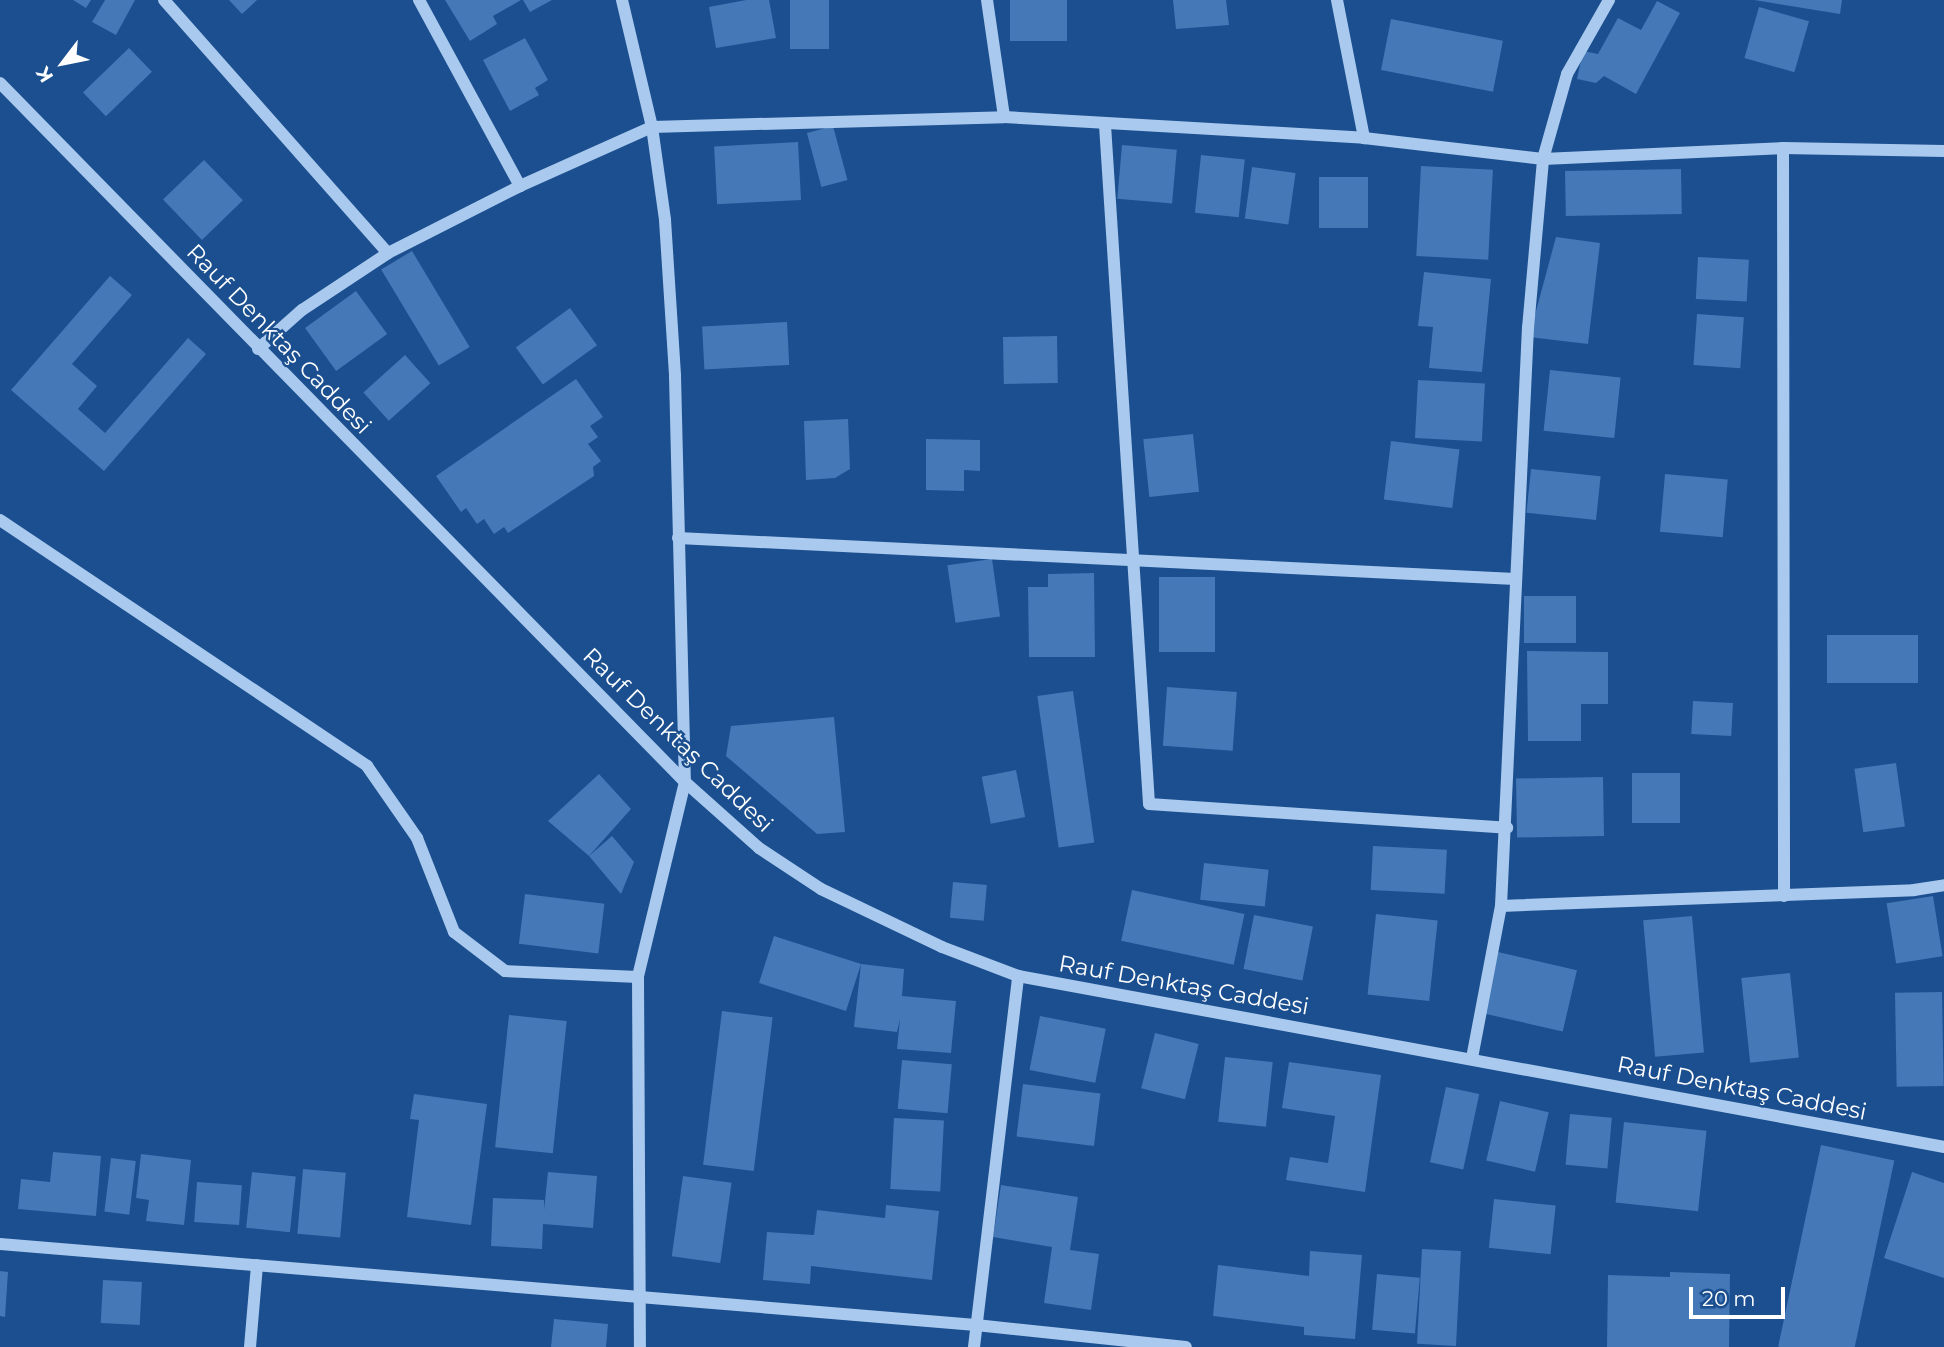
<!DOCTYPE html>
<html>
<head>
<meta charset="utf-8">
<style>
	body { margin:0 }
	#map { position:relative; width:1944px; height:1347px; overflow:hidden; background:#1b4f8f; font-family:Montserrat,sans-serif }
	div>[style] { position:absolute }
	.building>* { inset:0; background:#4478b7; transform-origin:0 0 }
	.minor>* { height:12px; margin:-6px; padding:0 6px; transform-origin:6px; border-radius:6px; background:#a9c9ee }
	span { translate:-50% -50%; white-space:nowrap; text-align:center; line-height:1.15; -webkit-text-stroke:5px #1b4f8f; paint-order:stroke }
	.street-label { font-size:23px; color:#fff }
	.north { position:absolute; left:28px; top:28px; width:70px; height:70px; -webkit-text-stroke:5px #1b4f8f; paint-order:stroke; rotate:238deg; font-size:19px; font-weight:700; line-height:28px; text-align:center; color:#fff }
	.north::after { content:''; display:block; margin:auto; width:24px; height:32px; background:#fff; clip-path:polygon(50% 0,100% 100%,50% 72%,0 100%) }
	.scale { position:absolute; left:1689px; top:1287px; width:96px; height:32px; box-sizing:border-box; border:4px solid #fff; border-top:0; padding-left:9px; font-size:21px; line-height:24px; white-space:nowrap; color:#fff; -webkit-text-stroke:5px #1b4f8f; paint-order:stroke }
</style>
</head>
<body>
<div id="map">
	<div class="building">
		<div style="clip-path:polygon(73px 0,91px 0,86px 8px)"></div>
		<div style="clip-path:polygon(105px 0,135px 0,116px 35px,92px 22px)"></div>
		<div style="clip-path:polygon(229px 0,257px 0,242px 14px)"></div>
		<div style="clip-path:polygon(445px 0,521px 0,493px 16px,497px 24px,470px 41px)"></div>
		<div style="clip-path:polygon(523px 0,552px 0,530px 12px)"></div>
		<div style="clip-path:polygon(746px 0,769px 0,776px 38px,716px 48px,709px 7px)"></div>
		<div style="left:790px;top:0;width:39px;height:49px"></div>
		<div style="left:1010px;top:0;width:57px;height:41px"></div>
		<div style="clip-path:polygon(1173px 0,1226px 0,1229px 25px,1176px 29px)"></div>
		<div style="clip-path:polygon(1754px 0,1842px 0,1840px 14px)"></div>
		<div style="clip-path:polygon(1657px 1px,1680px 13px,1636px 94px,1604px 76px,1596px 83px,1577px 79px,1583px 51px,1598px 54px,1618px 18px,1641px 30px)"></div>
		<div style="left:1759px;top:7px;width:52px;height:53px;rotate:16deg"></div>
		<div style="left:1391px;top:19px;width:114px;height:52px;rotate:11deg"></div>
		<div style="clip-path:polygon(525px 38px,548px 80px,535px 88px,539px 95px,510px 111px,483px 60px)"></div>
		<div style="left:129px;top:48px;width:33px;height:64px;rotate:46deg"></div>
		<div style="left:833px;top:126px;width:56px;height:27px;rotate:75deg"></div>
		<div style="left:798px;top:142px;width:58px;height:84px;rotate:87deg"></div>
		<div style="left:1122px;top:145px;width:55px;height:54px;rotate:5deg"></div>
		<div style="left:1201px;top:155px;width:44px;height:58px;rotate:6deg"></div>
		<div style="left:204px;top:160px;width:56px;height:57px;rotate:46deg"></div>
		<div style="left:1421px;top:166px;width:72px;height:90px;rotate:3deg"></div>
		<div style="left:1252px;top:167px;width:44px;height:52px;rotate:8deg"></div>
		<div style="left:1681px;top:169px;width:45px;height:116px;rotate:89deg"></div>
		<div style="left:1319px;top:177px;width:49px;height:51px"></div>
		<div style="clip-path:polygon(1556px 237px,1600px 243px,1588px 344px,1529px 337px)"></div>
		<div style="left:412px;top:251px;width:112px;height:36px;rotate:59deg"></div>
		<div style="left:1698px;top:257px;width:51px;height:42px;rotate:3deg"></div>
		<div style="clip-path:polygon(1424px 272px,1491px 279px,1482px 372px,1429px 368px,1433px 327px,1418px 326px)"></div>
		<div style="clip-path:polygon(110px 276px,132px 295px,72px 364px,97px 386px,78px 409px,105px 433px,188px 338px,206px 354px,104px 471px,11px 390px)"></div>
		<div style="left:356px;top:291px;width:53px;height:63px;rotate:54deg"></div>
		<div style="left:570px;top:308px;width:46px;height:67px;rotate:54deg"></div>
		<div style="left:1697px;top:314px;width:47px;height:51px;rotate:4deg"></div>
		<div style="left:787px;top:322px;width:43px;height:85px;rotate:87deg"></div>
		<div style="left:1057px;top:336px;width:47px;height:54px;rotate:89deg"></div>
		<div style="left:405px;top:355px;width:38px;height:56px;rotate:48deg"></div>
		<div style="left:1550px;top:370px;width:71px;height:61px;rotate:6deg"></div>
		<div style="clip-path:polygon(576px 379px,603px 417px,590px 426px,598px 437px,588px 444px,601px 461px,593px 467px,594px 476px,508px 533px,504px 527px,494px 534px,484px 519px,477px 524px,466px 508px,461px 512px,436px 476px)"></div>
		<div style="left:1418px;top:380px;width:67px;height:58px;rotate:3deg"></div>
		<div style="clip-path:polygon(848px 419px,850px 469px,835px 478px,806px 480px,804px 421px)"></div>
		<div style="left:1193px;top:434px;width:58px;height:50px;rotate:84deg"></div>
		<div style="clip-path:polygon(926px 439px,980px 440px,980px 471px,964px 470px,964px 491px,926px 490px)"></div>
		<div style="left:1391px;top:441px;width:69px;height:59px;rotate:7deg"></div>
		<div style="left:1531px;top:469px;width:70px;height:44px;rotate:6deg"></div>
		<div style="left:1665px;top:474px;width:63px;height:58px;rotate:5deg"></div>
		<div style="left:992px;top:559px;width:58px;height:45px;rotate:82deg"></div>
		<div style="clip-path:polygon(1094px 573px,1095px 657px,1029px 657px,1028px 587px,1048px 587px,1048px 574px)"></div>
		<div style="left:1159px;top:577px;width:56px;height:75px"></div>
		<div style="left:1524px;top:596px;width:52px;height:47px"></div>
		<div style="left:1827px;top:635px;width:91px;height:48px"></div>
		<div style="clip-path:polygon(1527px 651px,1608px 652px,1608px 704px,1581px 704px,1581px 741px,1528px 741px)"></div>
		<div style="left:1167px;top:687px;width:70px;height:59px;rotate:4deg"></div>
		<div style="left:1073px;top:691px;width:153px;height:36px;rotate:82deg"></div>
		<div style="left:1693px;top:701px;width:40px;height:33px;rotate:3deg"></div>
		<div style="clip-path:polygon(834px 717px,845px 832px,817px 834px,726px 756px,731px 726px)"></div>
		<div style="left:1896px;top:763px;width:64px;height:42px;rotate:82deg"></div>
		<div style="left:1016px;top:770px;width:48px;height:35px;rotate:79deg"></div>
		<div style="left:1632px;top:773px;width:48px;height:50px"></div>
		<div style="clip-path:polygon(599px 774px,631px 809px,589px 856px,548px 821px)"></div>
		<div style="left:1603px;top:777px;width:59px;height:87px;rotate:89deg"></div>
		<div style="clip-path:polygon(612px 836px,634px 862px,621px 894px,589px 856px)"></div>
		<div style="left:1373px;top:846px;width:74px;height:44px;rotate:3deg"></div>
		<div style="left:1204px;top:863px;width:65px;height:37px;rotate:6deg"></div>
		<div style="left:953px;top:882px;width:34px;height:36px;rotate:5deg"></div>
		<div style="left:1132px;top:890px;width:115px;height:52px;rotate:12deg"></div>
		<div style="left:525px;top:894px;width:80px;height:50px;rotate:7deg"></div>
		<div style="left:1933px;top:896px;width:61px;height:47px;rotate:81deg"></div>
		<div style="left:1376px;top:914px;width:62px;height:81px;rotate:6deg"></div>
		<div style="left:1254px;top:915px;width:60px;height:55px;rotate:11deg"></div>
		<div style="left:1692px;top:916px;width:137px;height:49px;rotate:85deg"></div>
		<div style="clip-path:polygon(774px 936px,861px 964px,904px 969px,902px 996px,956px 1001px,951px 1053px,897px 1049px,900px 1019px,897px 1032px,854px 1027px,861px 964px,846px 1011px,759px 983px)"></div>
		<div style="left:1498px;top:952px;width:81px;height:63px;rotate:13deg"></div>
		<div style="left:1790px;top:973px;width:85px;height:49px;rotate:84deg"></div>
		<div style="left:1942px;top:992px;width:94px;height:47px;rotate:89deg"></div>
		<div style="left:722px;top:1011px;width:51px;height:155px;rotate:7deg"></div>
		<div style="left:509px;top:1015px;width:58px;height:133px;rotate:6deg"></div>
		<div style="left:1040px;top:1016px;width:67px;height:55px;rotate:11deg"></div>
		<div style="left:1155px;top:1033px;width:45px;height:57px;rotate:14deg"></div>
		<div style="left:1225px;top:1057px;width:48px;height:65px;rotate:6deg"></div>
		<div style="left:902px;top:1060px;width:50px;height:49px;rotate:5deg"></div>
		<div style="clip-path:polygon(1289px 1062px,1381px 1075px,1365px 1192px,1286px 1180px,1290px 1157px,1328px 1163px,1335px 1116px,1282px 1108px)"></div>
		<div style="left:1023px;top:1084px;width:78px;height:53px;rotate:7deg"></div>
		<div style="left:1446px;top:1087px;width:34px;height:77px;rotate:12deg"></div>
		<div style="clip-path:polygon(414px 1094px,487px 1104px,471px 1225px,407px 1217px,419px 1120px,410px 1119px)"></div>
		<div style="left:1500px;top:1101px;width:50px;height:61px;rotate:13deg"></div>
		<div style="left:1570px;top:1114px;width:42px;height:51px;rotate:5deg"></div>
		<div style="left:894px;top:1118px;width:50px;height:71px;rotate:3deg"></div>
		<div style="left:1624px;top:1122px;width:83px;height:81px;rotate:6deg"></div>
		<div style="left:1821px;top:1145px;width:75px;height:206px;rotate:12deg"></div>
		<div style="clip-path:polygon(53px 1152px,101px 1156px,96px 1216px,18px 1209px,21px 1179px,50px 1182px)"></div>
		<div style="clip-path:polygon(141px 1154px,191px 1160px,184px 1225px,146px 1221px,149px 1200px,136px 1198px)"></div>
		<div style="left:111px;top:1158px;width:25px;height:54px;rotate:7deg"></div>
		<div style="left:303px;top:1169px;width:43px;height:65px;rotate:5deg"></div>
		<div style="left:252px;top:1172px;width:44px;height:56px;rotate:6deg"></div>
		<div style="clip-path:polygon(548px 1172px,597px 1176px,593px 1228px,543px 1224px,542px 1249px,491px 1246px,493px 1198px,544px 1200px,544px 1210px)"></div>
		<div style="clip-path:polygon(1912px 1172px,1944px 1183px,1944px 1278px,1884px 1258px)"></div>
		<div style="left:683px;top:1176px;width:49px;height:81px;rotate:8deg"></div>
		<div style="left:197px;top:1182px;width:45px;height:40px;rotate:4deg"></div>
		<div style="clip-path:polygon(1001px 1185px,1078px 1197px,1070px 1250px,1099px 1254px,1091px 1310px,1044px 1303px,1052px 1247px,993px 1237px)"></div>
		<div style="left:1494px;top:1199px;width:62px;height:49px;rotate:6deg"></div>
		<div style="clip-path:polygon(886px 1205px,939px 1211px,932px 1280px,811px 1266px,810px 1284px,763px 1280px,767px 1232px,814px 1235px,817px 1210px,885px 1218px)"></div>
		<div style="left:1422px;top:1249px;width:39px;height:95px;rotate:3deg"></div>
		<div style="clip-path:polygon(1310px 1251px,1362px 1255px,1355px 1339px,1304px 1335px,1304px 1327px,1213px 1316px,1218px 1265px,1309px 1276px)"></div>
		<div style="clip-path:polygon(0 1271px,8px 1272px,5px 1317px,0 1316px)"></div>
		<div style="clip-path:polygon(1670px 1272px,1730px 1274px,1729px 1347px,1607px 1347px,1608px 1275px,1670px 1277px)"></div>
		<div style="left:1377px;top:1274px;width:43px;height:56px;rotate:5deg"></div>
		<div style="left:103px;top:1280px;width:39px;height:43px;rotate:3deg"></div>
		<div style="clip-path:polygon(554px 1319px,608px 1324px,606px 1347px,551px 1347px)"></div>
	</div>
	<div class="minor">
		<div style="left:164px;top:0;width:338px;rotate:48.5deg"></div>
		<div style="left:419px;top:0;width:212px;rotate:61.5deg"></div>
		<div style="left:622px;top:0;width:130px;rotate:76.7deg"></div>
		<div style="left:652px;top:127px;width:94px;rotate:82deg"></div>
		<div style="left:665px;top:220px;width:156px;rotate:86.3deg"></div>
		<div style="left:675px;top:376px;width:406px;rotate:88.6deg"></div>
		<div style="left:685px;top:782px;width:201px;rotate:103.6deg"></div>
		<div style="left:638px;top:977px;width:370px;rotate:89.7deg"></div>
		<div style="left:987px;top:0;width:118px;rotate:81.7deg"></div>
		<div style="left:1337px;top:0;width:141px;rotate:78.9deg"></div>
		<div style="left:0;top:83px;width:979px;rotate:45.58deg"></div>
		<div style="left:685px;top:782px;width:99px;rotate:41.7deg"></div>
		<div style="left:759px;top:848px;width:74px;rotate:33.5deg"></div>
		<div style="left:821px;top:889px;width:134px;rotate:25.6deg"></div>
		<div style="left:942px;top:947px;width:81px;rotate:20.9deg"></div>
		<div style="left:1018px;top:976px;width:942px;rotate:10.46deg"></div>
		<div style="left:1105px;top:125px;width:680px;rotate:86.29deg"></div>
		<div style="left:1149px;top:804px;width:359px;rotate:3.8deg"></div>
		<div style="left:1783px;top:148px;width:748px;rotate:89.92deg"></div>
		<div style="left:258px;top:349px;width:59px;rotate:-41.6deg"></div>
		<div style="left:302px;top:310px;width:103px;rotate:-33.5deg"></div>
		<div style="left:388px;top:253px;width:148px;rotate:-26.9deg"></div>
		<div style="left:520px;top:186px;width:145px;rotate:-24.1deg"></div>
		<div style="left:652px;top:127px;width:352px;rotate:-1.6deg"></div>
		<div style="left:1004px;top:117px;width:361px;rotate:3.3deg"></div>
		<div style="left:1364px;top:138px;width:180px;rotate:6.7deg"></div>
		<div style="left:1543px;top:159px;width:240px;rotate:-2.6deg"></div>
		<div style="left:1783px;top:148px;width:161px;rotate:1.1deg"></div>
		<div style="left:0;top:520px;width:442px;rotate:33.8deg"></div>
		<div style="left:367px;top:766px;width:88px;rotate:55.2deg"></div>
		<div style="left:417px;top:838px;width:101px;rotate:68.5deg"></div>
		<div style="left:454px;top:932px;width:64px;rotate:37.4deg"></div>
		<div style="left:505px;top:971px;width:133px;rotate:2.6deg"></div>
		<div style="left:678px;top:538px;width:838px;rotate:2.8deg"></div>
		<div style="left:1501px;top:906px;width:413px;rotate:-2.2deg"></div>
		<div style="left:1914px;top:890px;width:30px;rotate:-9deg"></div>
		<div style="left:1472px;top:1058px;width:155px;rotate:-79.2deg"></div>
		<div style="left:1501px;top:906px;width:579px;rotate:-87.33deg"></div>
		<div style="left:1528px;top:328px;width:170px;rotate:-84.9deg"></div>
		<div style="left:1543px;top:159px;width:88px;rotate:-74.2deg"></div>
		<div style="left:1567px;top:74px;width:85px;rotate:-60.4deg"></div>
		<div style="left:0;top:1244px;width:979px;rotate:4.74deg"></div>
		<div style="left:976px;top:1325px;width:211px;rotate:6deg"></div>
		<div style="left:250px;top:1347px;width:82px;rotate:-85.1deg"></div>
		<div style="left:974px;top:1347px;width:374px;rotate:-83.2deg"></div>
	</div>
	<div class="street-label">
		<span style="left:279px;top:339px;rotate:46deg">Rauf Denktaş Caddesi</span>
		<span style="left:678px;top:740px;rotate:44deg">Rauf Denktaş Caddesi</span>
		<span style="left:1184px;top:985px;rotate:10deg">Rauf Denktaş Caddesi</span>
		<span style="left:1742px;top:1088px;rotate:11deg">Rauf Denktaş Caddesi</span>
	</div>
	<div class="north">K</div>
	<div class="scale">20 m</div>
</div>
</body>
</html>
